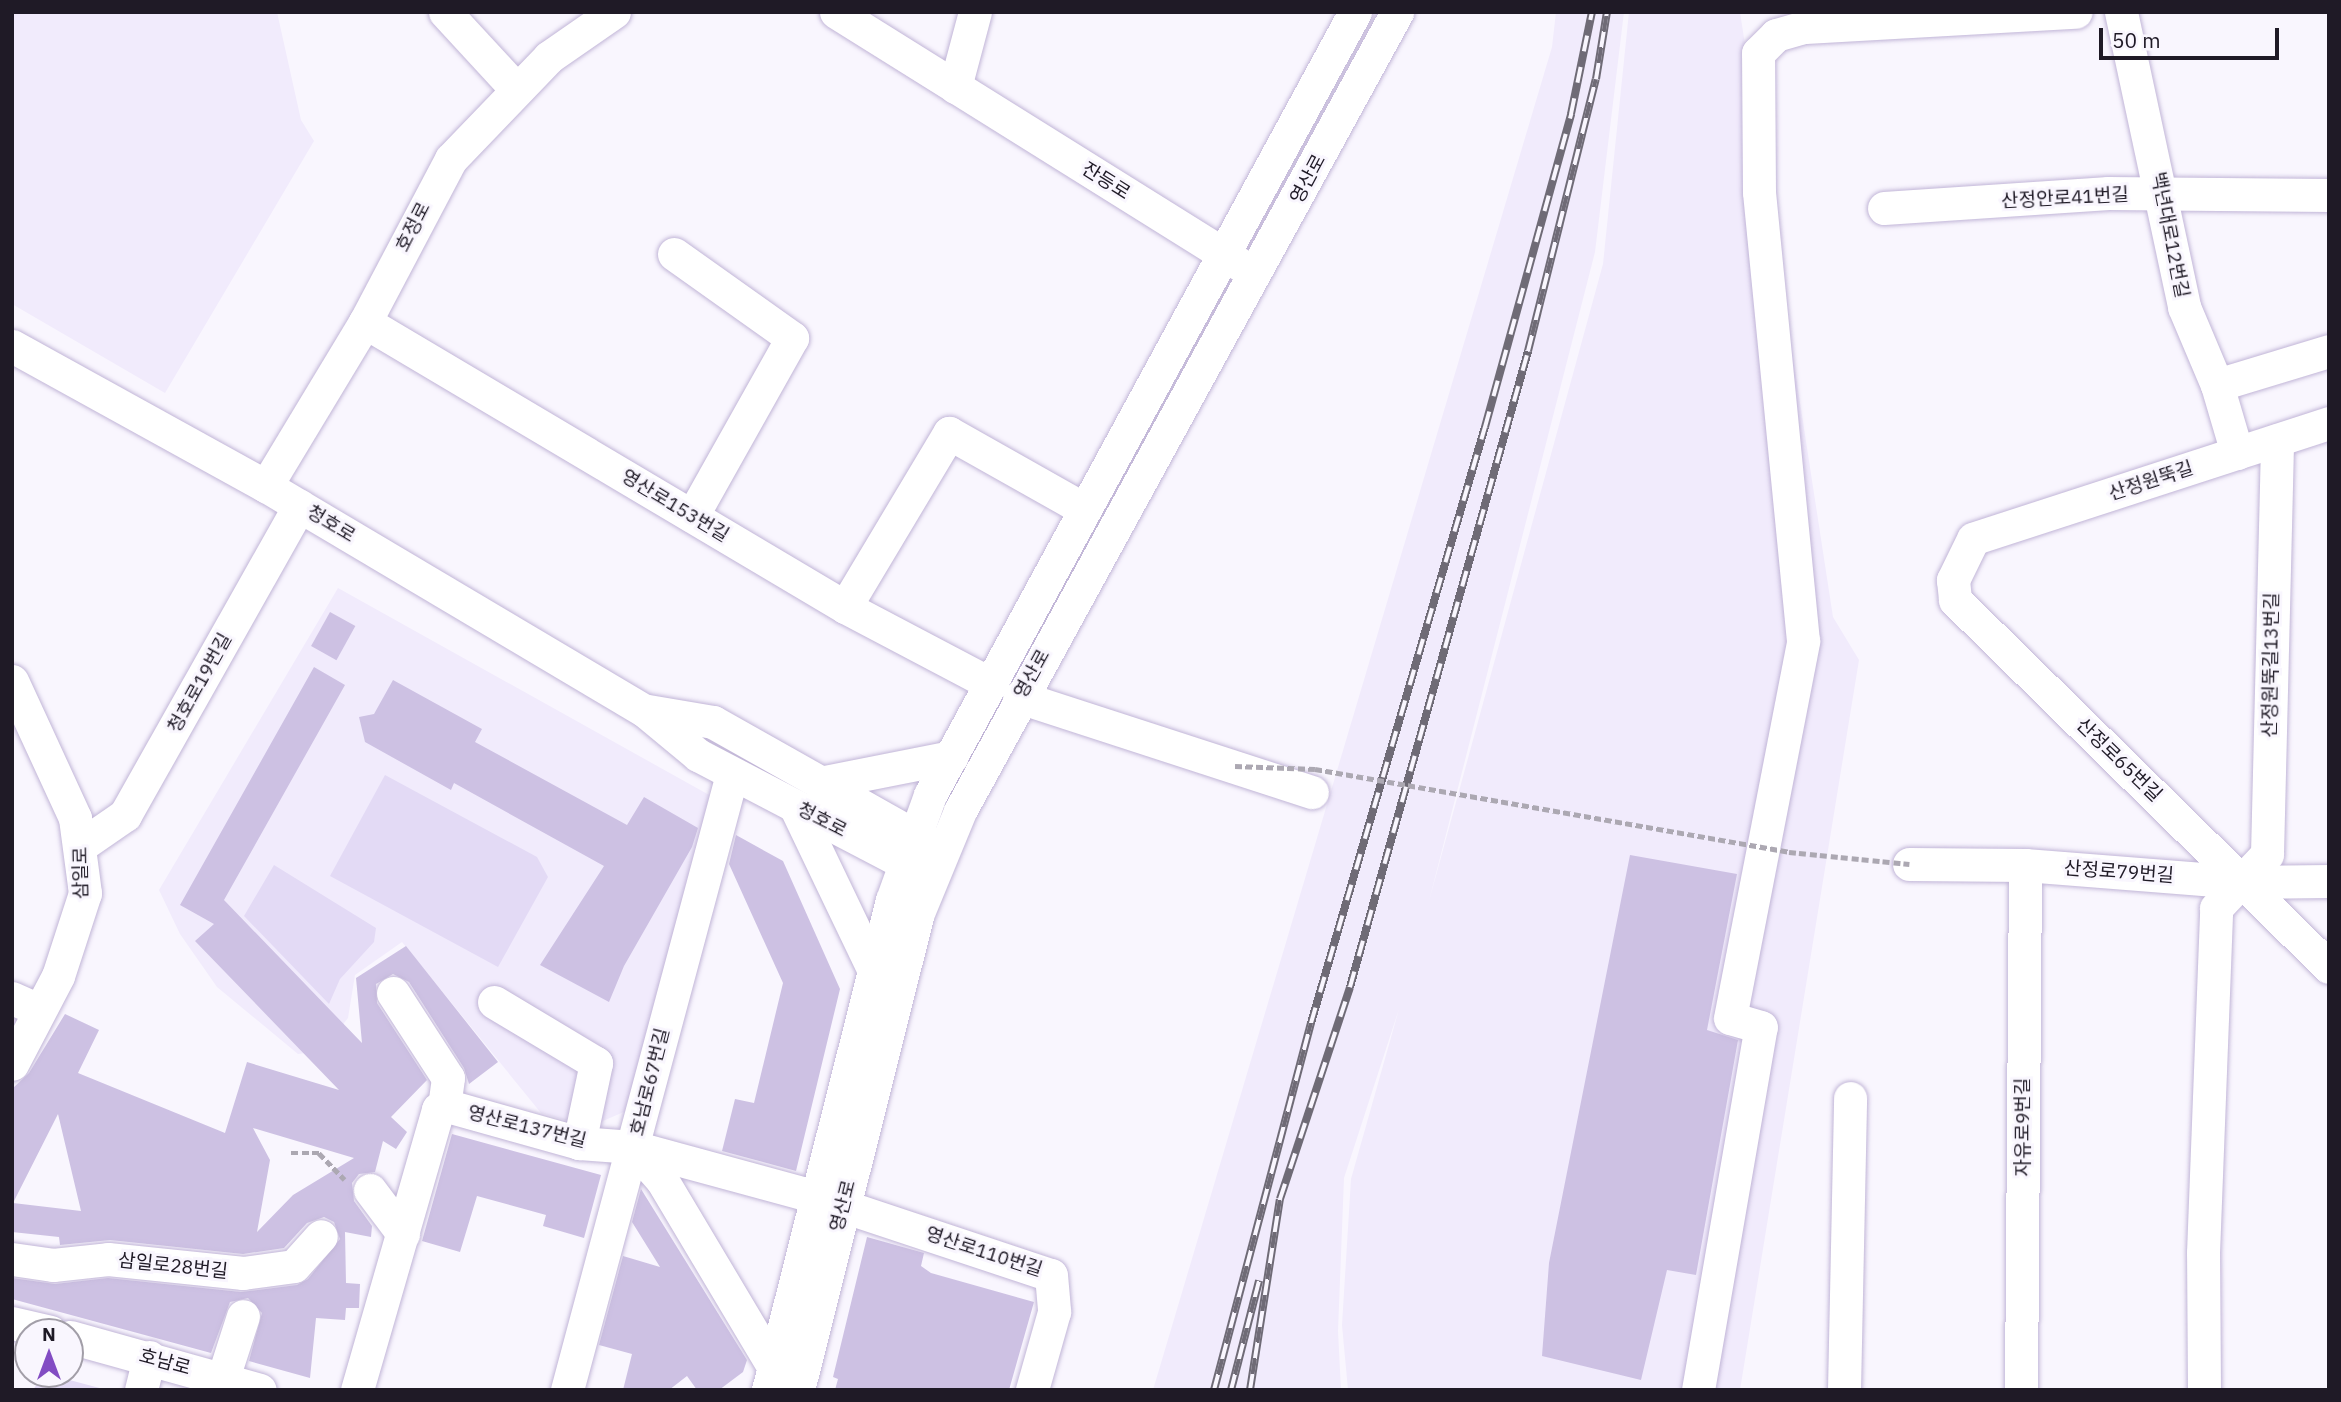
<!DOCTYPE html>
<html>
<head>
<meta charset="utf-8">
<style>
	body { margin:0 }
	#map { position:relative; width:2341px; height:1402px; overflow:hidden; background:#f9f6fe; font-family:"IBM Plex Sans","Noto Sans KR",sans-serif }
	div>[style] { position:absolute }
	.built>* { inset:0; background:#f1ebfc }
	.green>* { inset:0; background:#e3daf5 }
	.building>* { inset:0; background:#cdc1e3; transform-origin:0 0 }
	.path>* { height:4.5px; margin-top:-2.25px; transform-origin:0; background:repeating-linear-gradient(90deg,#aca8b2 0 7px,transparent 0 10.5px) }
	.roads { filter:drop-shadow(0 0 2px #c1b5d7) drop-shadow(0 0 2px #c1b5d7) }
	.minor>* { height:33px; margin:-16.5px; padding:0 16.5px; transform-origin:16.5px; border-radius:16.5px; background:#fff }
	.rail>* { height:8px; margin-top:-4px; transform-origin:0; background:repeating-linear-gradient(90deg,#f9f6fe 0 16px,#6f6b76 0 32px); box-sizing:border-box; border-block:2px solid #6f6b76 }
	.path-bridge>* { height:4.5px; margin-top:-2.25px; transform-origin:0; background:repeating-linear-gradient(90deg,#aca8b2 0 7px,transparent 0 10.5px) }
	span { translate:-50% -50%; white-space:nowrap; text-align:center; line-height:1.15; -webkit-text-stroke:6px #f9f6fe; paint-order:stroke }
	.street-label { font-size:19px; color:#1f1a26 }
	.frame { position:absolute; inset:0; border:14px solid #1f1a26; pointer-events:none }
	.north { position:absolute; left:14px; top:1318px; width:70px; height:70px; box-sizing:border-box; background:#f9f6fe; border:2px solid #a29ea8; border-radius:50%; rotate:0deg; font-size:19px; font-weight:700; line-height:28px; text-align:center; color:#1f1a26 }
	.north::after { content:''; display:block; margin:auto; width:24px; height:32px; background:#824cc3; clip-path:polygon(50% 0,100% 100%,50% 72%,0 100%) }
	.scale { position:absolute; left:2099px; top:28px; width:180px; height:32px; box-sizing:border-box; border:4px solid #1f1a26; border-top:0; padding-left:9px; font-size:21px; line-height:24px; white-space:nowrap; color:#1f1a26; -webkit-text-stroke:5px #f9f6fe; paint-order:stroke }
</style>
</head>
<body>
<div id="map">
	<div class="built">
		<div style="clip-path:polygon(12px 12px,277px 12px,301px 120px,314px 141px,165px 393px,12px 304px)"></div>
		<div style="clip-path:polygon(1556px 12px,1624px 12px,1595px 252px,1429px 901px,1603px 264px,1629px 12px,1740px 12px,1833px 617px,1859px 660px,1740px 1390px,1348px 1390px,1342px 1325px,1351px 1179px,1399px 1009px,1344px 1178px,1338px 1331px,1341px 1390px,1153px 1390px,1552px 47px)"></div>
		<div style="clip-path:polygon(338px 588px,711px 796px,626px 1111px,589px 1127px,541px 1113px,402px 942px,355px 975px,348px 1018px,322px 1051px,298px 1054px,217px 987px,180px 934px,159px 890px)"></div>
	</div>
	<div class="green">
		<div style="clip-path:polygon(385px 775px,537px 857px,548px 877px,498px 967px,330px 876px)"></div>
		<div style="clip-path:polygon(274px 865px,376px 928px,374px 942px,340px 979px,329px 1004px,244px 916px)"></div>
		<div style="clip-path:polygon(44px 1374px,47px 1374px,107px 1390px,33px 1390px)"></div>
	</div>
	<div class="building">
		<div style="left:330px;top:612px;width:29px;height:39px;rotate:29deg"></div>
		<div style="clip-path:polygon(evenodd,314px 667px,345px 685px,224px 900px,362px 1043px,356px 978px,406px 946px,498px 1062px,469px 1084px,464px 1068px,409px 982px,393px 974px,376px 984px,377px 1003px,427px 1080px,391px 1117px,407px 1132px,396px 1149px,383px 1141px,375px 1172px,359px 1174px,352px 1183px,354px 1201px,372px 1226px,371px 1237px,345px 1232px,346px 1283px,360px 1284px,359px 1308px,346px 1308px,345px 1320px,316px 1318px,310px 1378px,249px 1361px,262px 1313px,248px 1298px,230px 1302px,211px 1353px,12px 1299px,12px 1278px,55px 1284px,108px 1278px,241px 1292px,297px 1285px,308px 1279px,340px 1239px,334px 1222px,324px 1217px,307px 1223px,284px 1248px,243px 1254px,110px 1240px,60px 1245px,59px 1237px,12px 1232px,12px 1089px,29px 1073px,65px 1014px,99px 1030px,78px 1073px,225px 1133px,247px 1062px,339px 1090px,195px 941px,214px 924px,180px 905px,314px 667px,58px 1114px,81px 1211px,13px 1203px,58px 1114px,314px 667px,253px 1128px,354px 1158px,293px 1195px,257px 1232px,270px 1160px,253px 1128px)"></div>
		<div style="clip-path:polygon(393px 680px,482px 729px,475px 742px,627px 825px,644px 797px,698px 828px,692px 847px,624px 966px,609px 1002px,540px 965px,604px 866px,454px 783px,451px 790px,365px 742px,359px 717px,374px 714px)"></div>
		<div style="clip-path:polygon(736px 835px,783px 861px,840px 989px,796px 1171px,722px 1151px,735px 1099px,754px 1103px,783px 983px,729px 864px)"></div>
		<div style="clip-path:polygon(1630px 855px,1737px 874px,1707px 1030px,1738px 1040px,1696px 1275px,1667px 1270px,1641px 1380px,1542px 1356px,1549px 1263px)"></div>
		<div style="clip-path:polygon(452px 1134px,601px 1175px,584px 1238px,543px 1226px,546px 1215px,477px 1196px,460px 1252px,422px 1241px)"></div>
		<div style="clip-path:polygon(641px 1189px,747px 1360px,743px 1372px,719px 1390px,697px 1390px,687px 1376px,669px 1390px,623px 1390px,632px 1354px,599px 1345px,623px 1256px,660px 1267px,632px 1222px)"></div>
		<div style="clip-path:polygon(867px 1237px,924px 1253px,921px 1266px,931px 1273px,1034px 1302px,1009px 1390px,835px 1390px,838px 1379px,833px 1377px)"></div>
	</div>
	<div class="path">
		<div style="left:291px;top:1153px;width:28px"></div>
		<div style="left:319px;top:1153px;width:37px;rotate:46deg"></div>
	</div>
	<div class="roads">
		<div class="minor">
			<div style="left:445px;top:12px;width:105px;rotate:47.3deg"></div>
			<div style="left:836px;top:12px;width:478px;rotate:32deg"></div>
			<div style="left:2121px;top:12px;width:302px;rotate:77.9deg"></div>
			<div style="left:2184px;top:307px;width:85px;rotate:67.1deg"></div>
			<div style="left:2217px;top:385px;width:71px;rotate:73.6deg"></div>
			<div style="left:955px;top:87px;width:78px;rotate:-75.1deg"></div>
			<div style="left:1884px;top:208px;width:225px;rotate:-3.8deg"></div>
			<div style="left:2108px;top:193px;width:221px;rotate:0.5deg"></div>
			<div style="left:674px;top:254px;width:145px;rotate:35.4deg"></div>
			<div style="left:792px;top:338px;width:204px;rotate:119.3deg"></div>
			<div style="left:365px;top:322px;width:558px;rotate:30.7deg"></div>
			<div style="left:845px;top:607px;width:163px;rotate:27.8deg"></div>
			<div style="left:12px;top:346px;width:290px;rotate:28.9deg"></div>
			<div style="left:266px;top:486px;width:441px;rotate:30.7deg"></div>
			<div style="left:645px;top:711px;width:69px;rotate:39.7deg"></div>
			<div style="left:698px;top:755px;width:255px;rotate:27.6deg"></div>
			<div style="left:2217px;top:385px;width:117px;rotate:-16.9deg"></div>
			<div style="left:2329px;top:423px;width:374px;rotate:162deg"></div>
			<div style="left:1973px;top:539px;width:46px;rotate:116deg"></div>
			<div style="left:1953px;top:580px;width:20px;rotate:84deg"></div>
			<div style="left:1955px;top:600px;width:524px;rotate:44.46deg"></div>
			<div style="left:266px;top:486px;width:192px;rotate:-58.9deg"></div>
			<div style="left:365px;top:322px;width:184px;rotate:-62.2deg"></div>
			<div style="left:451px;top:159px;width:141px;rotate:-46.1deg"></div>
			<div style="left:549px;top:57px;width:79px;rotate:-34.7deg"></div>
			<div style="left:845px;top:607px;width:203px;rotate:-59.1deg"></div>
			<div style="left:949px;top:433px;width:155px;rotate:29.4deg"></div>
			<div style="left:12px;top:681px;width:151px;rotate:65.3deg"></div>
			<div style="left:75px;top:818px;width:76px;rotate:82.4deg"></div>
			<div style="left:85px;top:893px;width:87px;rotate:108deg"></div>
			<div style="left:58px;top:976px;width:99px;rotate:117.6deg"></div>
			<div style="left:1019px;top:697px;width:308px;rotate:18deg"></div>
			<div style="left:648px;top:711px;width:66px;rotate:9.6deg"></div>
			<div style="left:713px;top:722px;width:255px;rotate:29.4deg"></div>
			<div style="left:820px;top:783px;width:134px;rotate:-11.2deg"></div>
			<div style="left:795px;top:806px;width:183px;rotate:64.4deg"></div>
			<div style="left:83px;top:844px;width:51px;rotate:-34.6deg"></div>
			<div style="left:125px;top:815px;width:355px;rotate:-60.6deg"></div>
			<div style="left:1909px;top:864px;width:116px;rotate:0.5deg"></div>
			<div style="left:2025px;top:865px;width:219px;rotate:4.5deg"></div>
			<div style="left:2243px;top:882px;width:86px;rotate:-0.7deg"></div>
			<div style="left:393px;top:993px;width:101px;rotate:57.1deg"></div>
			<div style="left:448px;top:1078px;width:27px;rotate:98deg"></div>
			<div style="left:12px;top:998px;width:30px;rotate:24deg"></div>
			<div style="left:494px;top:1002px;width:119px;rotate:30.9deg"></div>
			<div style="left:596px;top:1063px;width:82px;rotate:102deg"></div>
			<div style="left:444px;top:1105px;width:140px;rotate:15.7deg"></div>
			<div style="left:579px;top:1143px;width:54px;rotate:4.2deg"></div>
			<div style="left:633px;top:1147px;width:191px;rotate:15.2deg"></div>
			<div style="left:633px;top:1147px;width:44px;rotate:48.7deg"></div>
			<div style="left:662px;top:1180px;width:219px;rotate:59.2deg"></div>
			<div style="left:370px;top:1190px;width:55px;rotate:53.1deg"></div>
			<div style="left:843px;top:1206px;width:219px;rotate:18.4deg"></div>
			<div style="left:1051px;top:1275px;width:37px;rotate:85deg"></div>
			<div style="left:1054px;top:1312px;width:81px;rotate:105.8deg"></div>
			<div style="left:12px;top:1259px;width:41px;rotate:8.3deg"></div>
			<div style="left:53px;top:1265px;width:55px;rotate:-6.2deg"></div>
			<div style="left:108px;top:1259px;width:136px;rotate:5.9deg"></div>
			<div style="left:243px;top:1273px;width:51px;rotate:-7.8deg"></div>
			<div style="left:294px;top:1266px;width:40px;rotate:-48deg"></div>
			<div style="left:12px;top:1323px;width:39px;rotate:13deg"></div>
			<div style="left:70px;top:1337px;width:197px;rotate:15.6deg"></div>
			<div style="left:223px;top:1378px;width:65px;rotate:-72.1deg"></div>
			<div style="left:141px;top:1390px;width:34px;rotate:-76deg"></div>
			<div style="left:357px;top:1390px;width:292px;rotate:-73.9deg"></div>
			<div style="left:438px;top:1109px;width:7px;rotate:-34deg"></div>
			<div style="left:567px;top:1390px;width:638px;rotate:-75deg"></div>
			<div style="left:768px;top:1390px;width:505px;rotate:-75.8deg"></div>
			<div style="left:892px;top:900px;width:112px;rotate:-70.1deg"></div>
			<div style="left:930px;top:795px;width:891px;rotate:-61.51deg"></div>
			<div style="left:798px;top:1390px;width:492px;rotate:-75.9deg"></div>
			<div style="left:918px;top:913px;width:110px;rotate:-67.6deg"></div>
			<div style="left:960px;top:811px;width:911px;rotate:-61.32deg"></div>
			<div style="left:1698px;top:1390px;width:368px;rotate:-80.2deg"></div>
			<div style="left:1761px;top:1027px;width:32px;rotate:-164deg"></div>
			<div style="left:1730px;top:1018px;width:384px;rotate:-79deg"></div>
			<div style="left:1803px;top:641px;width:451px;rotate:-95.6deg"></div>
			<div style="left:1759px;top:192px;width:139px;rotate:-90.4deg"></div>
			<div style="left:1758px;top:53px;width:25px;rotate:-45deg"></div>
			<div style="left:1776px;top:35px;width:29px;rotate:-16deg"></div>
			<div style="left:1804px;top:27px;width:272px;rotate:-3.2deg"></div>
			<div style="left:1844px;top:1390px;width:292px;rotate:-88.8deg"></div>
			<div style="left:2021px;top:1390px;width:525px;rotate:-89.56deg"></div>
			<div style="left:2204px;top:1390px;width:137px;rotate:-90.4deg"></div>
			<div style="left:2203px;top:1253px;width:345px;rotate:-87.8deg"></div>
			<div style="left:2216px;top:908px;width:74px;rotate:-46.6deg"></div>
			<div style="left:2267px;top:854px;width:414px;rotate:-88.6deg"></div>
		</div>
	</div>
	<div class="rail">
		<div style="left:1214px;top:1390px;width:380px;rotate:-75.2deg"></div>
		<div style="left:1311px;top:1023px;width:621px;rotate:-73.73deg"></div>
		<div style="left:1485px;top:427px;width:325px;rotate:-74.6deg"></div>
		<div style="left:1571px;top:114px;width:104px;rotate:-78.4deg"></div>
		<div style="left:1231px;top:1390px;width:113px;rotate:-75.6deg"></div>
		<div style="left:1250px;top:1390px;width:193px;rotate:-81.1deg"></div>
		<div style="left:1280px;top:1199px;width:223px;rotate:-71.7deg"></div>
		<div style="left:1350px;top:987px;width:660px;rotate:-74.36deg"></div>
		<div style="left:1528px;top:351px;width:280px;rotate:-76deg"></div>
		<div style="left:1596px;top:79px;width:68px;rotate:-80.7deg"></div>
	</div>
	<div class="path-bridge">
		<div style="left:1235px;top:766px;width:80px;rotate:2.1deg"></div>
		<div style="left:1315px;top:769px;width:481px;rotate:9.9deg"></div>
		<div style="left:1789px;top:852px;width:121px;rotate:5.7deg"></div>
	</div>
	<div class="street-label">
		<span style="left:1308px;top:179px;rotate:-62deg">영산로</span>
		<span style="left:1106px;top:181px;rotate:32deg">잔등로</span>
		<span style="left:2065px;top:198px;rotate:-3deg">산정안로41번길</span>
		<span style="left:413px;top:227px;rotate:-63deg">호정로</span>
		<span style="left:2170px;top:235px;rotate:79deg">백년대로12번길</span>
		<span style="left:2151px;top:481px;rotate:-18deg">산정원뚝길</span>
		<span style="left:675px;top:506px;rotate:31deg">영산로153번길</span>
		<span style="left:331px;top:524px;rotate:31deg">청호로</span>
		<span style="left:2271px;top:665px;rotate:-89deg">산정원뚝길13번길</span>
		<span style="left:1032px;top:674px;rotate:-61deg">영산로</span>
		<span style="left:200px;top:683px;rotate:-61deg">청호로19번길</span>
		<span style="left:2119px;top:760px;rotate:44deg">산정로65번길</span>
		<span style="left:822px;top:820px;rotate:27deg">청호로</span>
		<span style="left:2119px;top:872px;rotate:4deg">산정로79번길</span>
		<span style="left:81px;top:873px;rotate:-91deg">삼일로</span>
		<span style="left:650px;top:1082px;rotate:-76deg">호남로67번길</span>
		<span style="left:527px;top:1127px;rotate:14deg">영산로137번길</span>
		<span style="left:2023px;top:1127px;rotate:-90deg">자유로9번길</span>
		<span style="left:843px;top:1206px;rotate:-76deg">영산로</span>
		<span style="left:984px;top:1252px;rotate:18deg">영산로110번길</span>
		<span style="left:173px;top:1266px;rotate:6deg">삼일로28번길</span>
		<span style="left:165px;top:1362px;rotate:15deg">호남로</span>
	</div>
	<div class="frame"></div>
	<div class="north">N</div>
	<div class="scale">50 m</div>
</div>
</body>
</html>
